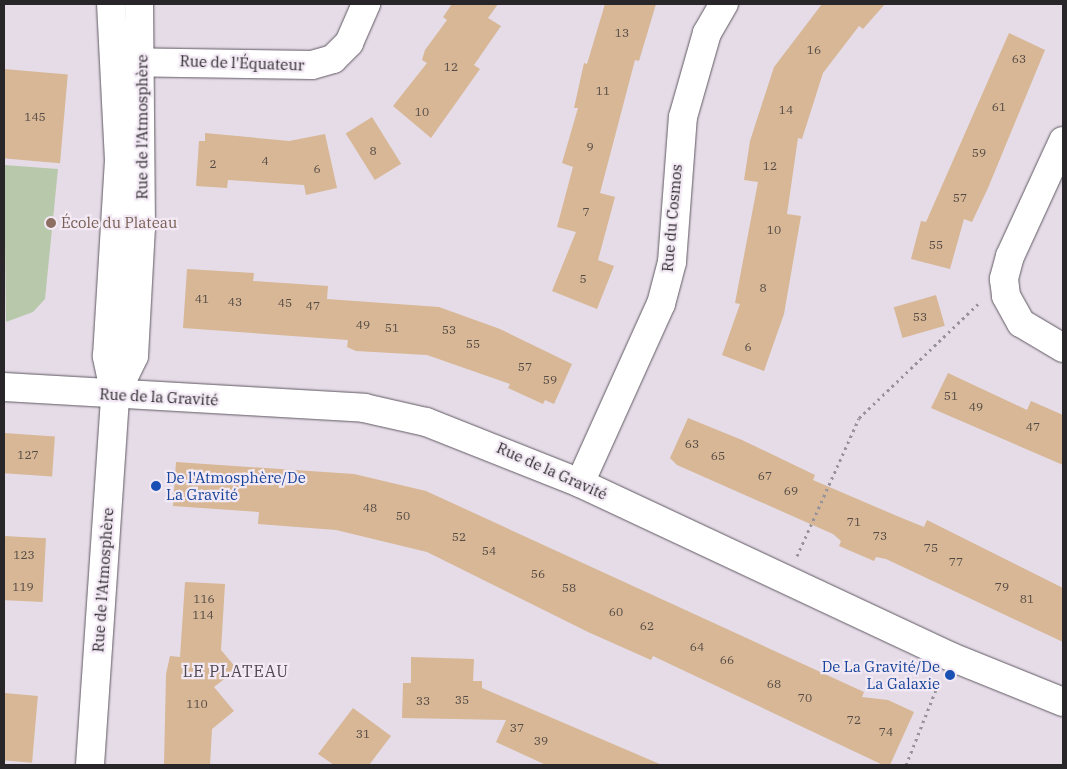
<!DOCTYPE html>
<html>
<head>
<meta charset="utf-8">
<style>
	body { margin:0 }
	#map { position:relative; width:1067px; height:769px; overflow:hidden; background:#e5dce7; font-family:"IBM Plex Serif",serif }
	div>[style] { position:absolute }
	.green>* { inset:0; background:#b8c8ab }
	.building>* { inset:0; background:#d7b795; transform-origin:0 0 }
	.path>* { height:3px; margin-top:-1.5px; transform-origin:0; background:repeating-linear-gradient(90deg,#98929a 0 2.5px,transparent 0 6.5px) }
	.roads { filter:drop-shadow(0 0 1px #605962) drop-shadow(0 0 1px #605962) }
	.minor>* { height:28px; margin:-14px; padding:0 14px; transform-origin:14px; border-radius:14px; background:#fff }
	.tertiary>* { height:28px; margin:-14px; padding:0 14px; transform-origin:14px; border-radius:14px; background:#fff }
	.dots>* { width:14px; height:14px; translate:-50% -50%; box-sizing:border-box; border:2px solid #f2e9f4; border-radius:50% }
	span { translate:-50% -50%; white-space:nowrap; text-align:center; line-height:1.15; -webkit-text-stroke:4.5px #f2e9f4; paint-order:stroke }
	.number-label { font-size:12px; color:#544a45 }
	.number-label span { -webkit-text-stroke-width:0 }
	.street-label { font-size:15px; color:#29262a }
	.education-label { font-size:15px; color:#785e54 }
	.left { translate:0 -50%; text-align:left }
	.transit-label { font-size:15px; color:#164399 }
	.right { translate:-100% -50%; text-align:right }
	.neighbourhood-label { font-size:16px; color:#4e4750; letter-spacing:1px }
	.frame { position:absolute; inset:0; border:5px solid #29262a; pointer-events:none }
</style>
</head>
<body>
<div id="map">
	<div class="green">
		<div style="clip-path:polygon(4px 165px,58px 169px,45px 299px,33px 312px,6px 322px)"></div>
	</div>
	<div class="building">
		<div style="clip-path:polygon(452px 4px,498px 4px,488px 18px,501px 26px,474px 65px,480px 69px,431px 138px,393px 106px,427px 63px,422px 60px,425px 50px,447px 20px,443px 17px)"></div>
		<div style="clip-path:polygon(605px 4px,656px 4px,639px 61px,635px 60px,600px 193px,615px 197px,598px 260px,614px 266px,597px 309px,552px 291px,576px 232px,557px 227px,573px 167px,562px 163px,578px 108px,574px 108px,584px 63px,587px 64px)"></div>
		<div style="clip-path:polygon(822px 4px,885px 4px,863px 29px,859px 26px,823px 73px,802px 139px,798px 138px,787px 214px,801px 216px,784px 314px,764px 371px,722px 355px,740px 304px,735px 303px,758px 182px,744px 180px,750px 141px,774px 67px)"></div>
		<div style="clip-path:polygon(1009px 33px,1045px 50px,988px 188px,972px 222px,964px 219px,950px 269px,911px 259px,921px 221px,926px 222px)"></div>
		<div style="left:4px;top:69px;width:64px;height:89px;rotate:5deg"></div>
		<div style="left:372px;top:117px;width:55px;height:31px;rotate:58deg"></div>
		<div style="clip-path:polygon(205px 133px,289px 141px,325px 134px,337px 188px,306px 195px,304px 185px,228px 180px,227px 188px,196px 186px,199px 141px,205px 141px)"></div>
		<div style="clip-path:polygon(187px 269px,254px 273px,253px 281px,328px 286px,327px 299px,439px 307px,500px 329px,572px 364px,554px 404px,545px 400px,543px 404px,508px 388px,510px 384px,427px 355px,356px 351px,347px 347px,348px 340px,183px 328px)"></div>
		<div style="left:936px;top:295px;width:32px;height:44px;rotate:74deg"></div>
		<div style="clip-path:polygon(948px 373px,1027px 410px,1031px 401px,1063px 415px,1063px 465px,931px 408px)"></div>
		<div style="clip-path:polygon(688px 418px,742px 440px,815px 475px,813px 480px,897px 516px,924px 527px,927px 520px,1063px 588px,1063px 642px,886px 559px,876px 557px,874px 561px,839px 546px,841px 541px,833px 534px,677px 465px,670px 458px)"></div>
		<div style="left:4px;top:433px;width:51px;height:40px;rotate:4deg"></div>
		<div style="clip-path:polygon(176px 462px,354px 474px,426px 491px,864px 692px,862px 697px,888px 700px,914px 712px,890px 765px,883px 765px,653px 656px,651px 660px,588px 632px,427px 552px,336px 530px,258px 524px,259px 512px,173px 506px)"></div>
		<div style="left:4px;top:536px;width:42px;height:64px;rotate:3deg"></div>
		<div style="clip-path:polygon(185px 582px,225px 584px,221px 650px,237px 669px,214px 687px,234px 711px,212px 729px,210px 765px,164px 765px,166px 674px,170px 656px,180px 657px)"></div>
		<div style="clip-path:polygon(411px 657px,474px 659px,473px 681px,482px 681px,482px 688px,662px 765px,546px 765px,496px 742px,506px 720px,402px 718px,403px 683px,411px 683px)"></div>
		<div style="left:4px;top:693px;width:34px;height:67px;rotate:5deg"></div>
		<div style="clip-path:polygon(353px 708px,391px 736px,369px 765px,334px 765px,318px 754px)"></div>
	</div>
	<div class="path">
		<div style="left:797px;top:556px;width:151px;rotate:-65.8deg"></div>
		<div style="left:859px;top:418px;width:165px;rotate:-43.8deg"></div>
		<div style="left:906px;top:765px;width:89px;rotate:-68.3deg"></div>
	</div>
	<div class="roads">
		<div class="minor">
			<div style="left:117px;top:62px;width:195px;rotate:0.9deg"></div>
			<div style="left:312px;top:65px;width:22px;rotate:-16deg"></div>
			<div style="left:333px;top:59px;width:23px;rotate:-45deg"></div>
			<div style="left:349px;top:43px;width:43px;rotate:-66.4deg"></div>
			<div style="left:1063px;top:141px;width:127px;rotate:114.7deg"></div>
			<div style="left:1010px;top:256px;width:24px;rotate:105deg"></div>
			<div style="left:1004px;top:279px;width:17px;rotate:83deg"></div>
			<div style="left:1006px;top:296px;width:31px;rotate:61deg"></div>
			<div style="left:1021px;top:323px;width:49px;rotate:30.8deg"></div>
			<div style="left:4px;top:387px;width:361px;rotate:3.3deg"></div>
			<div style="left:364px;top:408px;width:64px;rotate:12.7deg"></div>
			<div style="left:426px;top:422px;width:166px;rotate:21.6deg"></div>
			<div style="left:580px;top:483px;width:408px;rotate:25.1deg"></div>
			<div style="left:949px;top:656px;width:123px;rotate:22deg"></div>
			<div style="left:580px;top:483px;width:196px;rotate:-65.7deg"></div>
			<div style="left:661px;top:304px;width:43px;rotate:-75.3deg"></div>
			<div style="left:672px;top:262px;width:145px;rotate:-85.7deg"></div>
			<div style="left:683px;top:117px;width:87px;rotate:-74.1deg"></div>
			<div style="left:707px;top:33px;width:34px;rotate:-60deg"></div>
		</div>
		<div class="tertiary">
			<div style="left:115px;top:395px;width:43px;rotate:-64deg"></div>
			<div style="left:134px;top:356px;width:128px;rotate:-86.9deg"></div>
			<div style="left:141px;top:228px;width:224px;rotate:-90.5deg"></div>
			<div style="left:90px;top:765px;width:371px;rotate:-86.1deg"></div>
			<div style="left:115px;top:395px;width:40px;rotate:-102deg"></div>
			<div style="left:107px;top:356px;width:195px;rotate:-86.5deg"></div>
			<div style="left:119px;top:161px;width:157px;rotate:-92.9deg"></div>
		</div>
	</div>
	<div class="dots">
		<div style="left:51px;top:223px;background:#8d6e63"></div>
		<div style="left:156px;top:486px;background:#1a4fb4"></div>
		<div style="left:950px;top:675px;background:#1a4fb4"></div>
	</div>
	<div class="number-label">
		<span style="left:622px;top:33px">13</span>
		<span style="left:814px;top:50px">16</span>
		<span style="left:1019px;top:59px">63</span>
		<span style="left:451px;top:67px">12</span>
		<span style="left:603px;top:91px">11</span>
		<span style="left:999px;top:107px">61</span>
		<span style="left:786px;top:110px">14</span>
		<span style="left:422px;top:112px">10</span>
		<span style="left:35px;top:117px">145</span>
		<span style="left:590px;top:147px">9</span>
		<span style="left:373px;top:151px">8</span>
		<span style="left:979px;top:153px">59</span>
		<span style="left:265px;top:161px">4</span>
		<span style="left:213px;top:164px">2</span>
		<span style="left:770px;top:166px">12</span>
		<span style="left:317px;top:169px">6</span>
		<span style="left:960px;top:198px">57</span>
		<span style="left:586px;top:212px">7</span>
		<span style="left:774px;top:230px">10</span>
		<span style="left:936px;top:245px">55</span>
		<span style="left:583px;top:279px">5</span>
		<span style="left:763px;top:288px">8</span>
		<span style="left:202px;top:299px">41</span>
		<span style="left:235px;top:302px">43</span>
		<span style="left:285px;top:303px">45</span>
		<span style="left:313px;top:306px">47</span>
		<span style="left:920px;top:317px">53</span>
		<span style="left:363px;top:325px">49</span>
		<span style="left:392px;top:328px">51</span>
		<span style="left:449px;top:330px">53</span>
		<span style="left:473px;top:344px">55</span>
		<span style="left:748px;top:347px">6</span>
		<span style="left:525px;top:367px">57</span>
		<span style="left:550px;top:380px">59</span>
		<span style="left:951px;top:396px">51</span>
		<span style="left:976px;top:407px">49</span>
		<span style="left:1033px;top:427px">47</span>
		<span style="left:692px;top:444px">63</span>
		<span style="left:28px;top:455px">127</span>
		<span style="left:718px;top:456px">65</span>
		<span style="left:765px;top:476px">67</span>
		<span style="left:791px;top:491px">69</span>
		<span style="left:370px;top:508px">48</span>
		<span style="left:403px;top:516px">50</span>
		<span style="left:854px;top:522px">71</span>
		<span style="left:880px;top:536px">73</span>
		<span style="left:459px;top:537px">52</span>
		<span style="left:931px;top:548px">75</span>
		<span style="left:489px;top:551px">54</span>
		<span style="left:24px;top:555px">123</span>
		<span style="left:956px;top:562px">77</span>
		<span style="left:538px;top:574px">56</span>
		<span style="left:23px;top:587px">119</span>
		<span style="left:1002px;top:587px">79</span>
		<span style="left:569px;top:588px">58</span>
		<span style="left:204px;top:599px">116</span>
		<span style="left:1027px;top:599px">81</span>
		<span style="left:616px;top:612px">60</span>
		<span style="left:203px;top:615px">114</span>
		<span style="left:647px;top:626px">62</span>
		<span style="left:697px;top:647px">64</span>
		<span style="left:727px;top:660px">66</span>
		<span style="left:774px;top:684px">68</span>
		<span style="left:805px;top:698px">70</span>
		<span style="left:462px;top:700px">35</span>
		<span style="left:423px;top:701px">33</span>
		<span style="left:197px;top:704px">110</span>
		<span style="left:854px;top:720px">72</span>
		<span style="left:517px;top:728px">37</span>
		<span style="left:886px;top:732px">74</span>
		<span style="left:363px;top:734px">31</span>
		<span style="left:541px;top:741px">39</span>
	</div>
	<div class="street-label">
		<span style="left:242px;top:63px;rotate:2deg">Rue de l'Équateur</span>
		<span style="left:142px;top:127px;rotate:-90deg">Rue de l'Atmosphère</span>
		<span style="left:672px;top:218px;rotate:-85deg">Rue du Cosmos</span>
		<span style="left:159px;top:397px;rotate:3deg">Rue de la Gravité</span>
		<span style="left:552px;top:471px;rotate:24deg">Rue de la Gravité</span>
		<span style="left:103px;top:580px;rotate:-86deg">Rue de l'Atmosphère</span>
	</div>
	<div class="education-label">
		<span class="left" style="left:61px;top:223px">École du Plateau</span>
	</div>
	<div class="transit-label">
		<span class="left" style="left:166px;top:486px">De l'Atmosphère/De<br>La Gravité</span>
		<span class="right" style="left:940px;top:675px">De La Gravité/De<br>La Galaxie</span>
	</div>
	<div class="neighbourhood-label">
		<span style="left:236px;top:671px">LE PLATEAU</span>
	</div>
	<div class="frame"></div>
</div>
</body>
</html>
